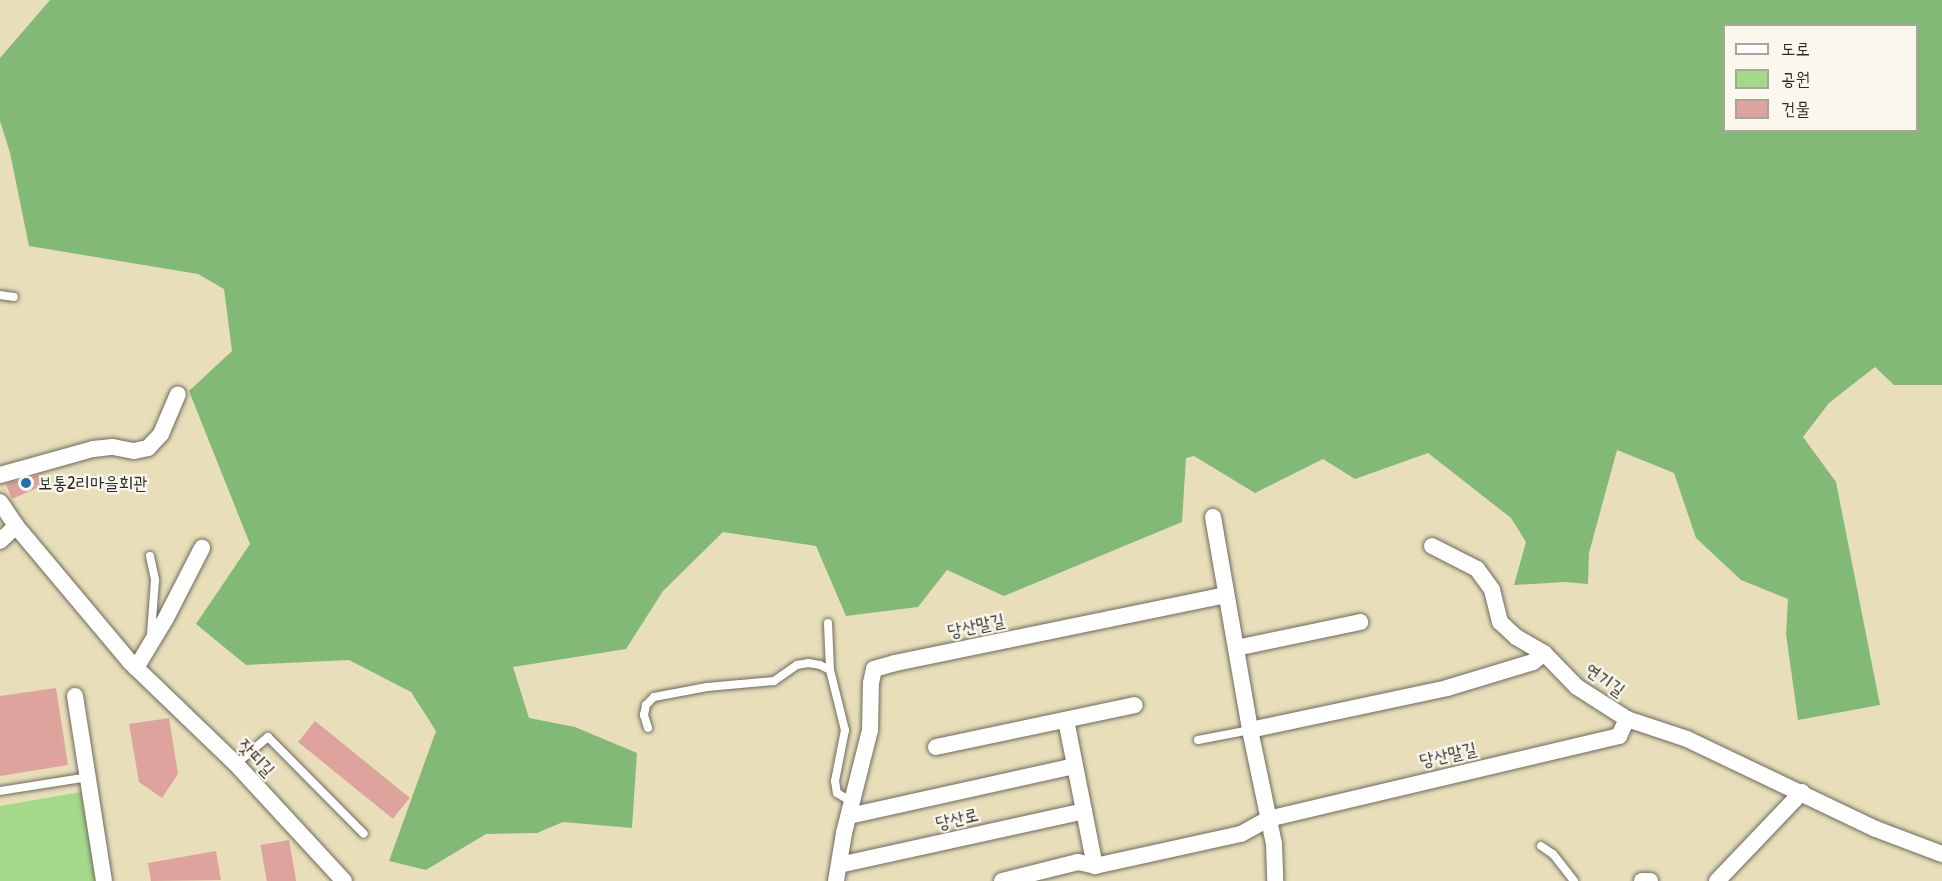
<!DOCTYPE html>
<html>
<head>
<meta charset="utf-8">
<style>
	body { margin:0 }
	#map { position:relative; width:1942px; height:881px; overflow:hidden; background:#e8dfba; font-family:"Patrick Hand","Poor Story",sans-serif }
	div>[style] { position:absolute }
	.green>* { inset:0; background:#a4d98a }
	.forest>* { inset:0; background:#83b976 }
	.building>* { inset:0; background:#dea39d; transform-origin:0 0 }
	.roads { filter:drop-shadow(0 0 2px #6d6a5d) drop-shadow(0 0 2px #6d6a5d) }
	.lane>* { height:8px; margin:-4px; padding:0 4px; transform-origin:4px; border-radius:4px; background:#fff }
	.street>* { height:16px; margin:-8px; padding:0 8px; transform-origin:8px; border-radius:8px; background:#fff }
	.dots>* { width:16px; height:16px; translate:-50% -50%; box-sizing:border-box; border:3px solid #fbf7ec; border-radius:50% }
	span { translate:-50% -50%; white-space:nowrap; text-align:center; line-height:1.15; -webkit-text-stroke:4.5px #fbf7ec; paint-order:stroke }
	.poi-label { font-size:18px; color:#2b2b2b }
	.left { translate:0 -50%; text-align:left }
	.street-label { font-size:18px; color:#2b2b2b }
	.legend { position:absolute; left:1723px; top:24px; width:195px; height:108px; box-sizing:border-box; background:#fbf7ec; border:2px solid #a8a59f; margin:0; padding:8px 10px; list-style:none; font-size:18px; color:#2b2b2b }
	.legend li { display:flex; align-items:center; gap:12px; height:30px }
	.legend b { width:30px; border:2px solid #a8a59f }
</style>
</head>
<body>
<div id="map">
	<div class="green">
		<div style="clip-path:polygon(81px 792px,96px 881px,0 881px,0 806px)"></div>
	</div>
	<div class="forest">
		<div style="clip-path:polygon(evenodd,50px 0,1942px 0,1942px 385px,1894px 385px,1875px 367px,1829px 403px,1803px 437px,1836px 482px,1880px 705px,1798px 720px,1786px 634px,1788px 599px,1741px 580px,1696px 538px,1674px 473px,1617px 450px,1589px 553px,1588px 584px,1565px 582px,1514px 585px,1526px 542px,1511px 518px,1428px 453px,1355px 479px,1323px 459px,1255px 493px,1194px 456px,1186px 458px,1182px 522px,1004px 596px,947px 570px,918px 607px,846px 616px,816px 546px,723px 532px,663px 591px,626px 649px,513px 667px,529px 718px,575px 727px,637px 753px,632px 828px,563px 822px,537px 833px,486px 834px,426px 870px,389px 861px,436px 731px,411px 692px,349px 660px,246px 665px,196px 624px,250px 544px,189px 391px,232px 351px,224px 289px,198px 274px,29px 246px,10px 153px,0 121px,0 58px,50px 0,1724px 26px,1916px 26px,1916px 130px,1724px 130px,1724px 26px)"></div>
	</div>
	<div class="building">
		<div style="clip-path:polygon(42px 474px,46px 484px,12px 499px,6px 484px)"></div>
		<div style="clip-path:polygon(56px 688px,68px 765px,0 776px,0 696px)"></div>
		<div style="clip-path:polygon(169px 718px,178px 774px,162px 798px,139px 782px,129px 724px)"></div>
		<div style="left:315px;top:721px;width:122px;height:27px;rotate:39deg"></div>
		<div style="left:289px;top:840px;width:42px;height:29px;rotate:80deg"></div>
		<div style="clip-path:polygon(216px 851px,221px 880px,151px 881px,148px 863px)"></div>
	</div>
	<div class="roads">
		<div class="lane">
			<div style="left:0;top:295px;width:14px;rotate:8deg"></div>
			<div style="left:150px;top:556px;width:25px;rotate:78deg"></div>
			<div style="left:155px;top:580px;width:54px;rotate:94.2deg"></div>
			<div style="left:828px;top:623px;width:47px;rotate:87.6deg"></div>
			<div style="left:648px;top:728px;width:14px;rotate:-107deg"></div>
			<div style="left:644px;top:715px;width:10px;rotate:-79deg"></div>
			<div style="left:646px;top:705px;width:11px;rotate:-45deg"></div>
			<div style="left:654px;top:697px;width:54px;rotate:-10.7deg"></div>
			<div style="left:707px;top:687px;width:67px;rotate:-5.1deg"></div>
			<div style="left:774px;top:681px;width:28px;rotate:-35deg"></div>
			<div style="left:797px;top:665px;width:11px;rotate:-10deg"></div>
			<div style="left:808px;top:663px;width:12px;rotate:9deg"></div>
			<div style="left:820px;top:665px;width:11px;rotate:27deg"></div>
			<div style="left:830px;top:670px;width:62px;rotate:76deg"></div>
			<div style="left:845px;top:730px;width:52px;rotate:101.1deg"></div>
			<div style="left:835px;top:781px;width:12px;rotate:81deg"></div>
			<div style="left:837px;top:793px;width:17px;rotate:31deg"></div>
			<div style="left:1198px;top:740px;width:53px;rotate:-10.9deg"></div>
			<div style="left:236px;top:764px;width:42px;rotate:-40.2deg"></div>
			<div style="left:268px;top:737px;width:136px;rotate:45.3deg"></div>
			<div style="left:0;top:791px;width:89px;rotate:-9deg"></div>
			<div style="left:1541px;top:846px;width:14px;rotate:34deg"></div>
			<div style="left:1553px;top:854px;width:34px;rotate:52deg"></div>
		</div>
		<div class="street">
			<div style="left:0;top:475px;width:97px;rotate:-15.6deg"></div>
			<div style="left:93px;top:449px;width:20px;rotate:-6deg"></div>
			<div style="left:113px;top:447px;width:21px;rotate:11deg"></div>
			<div style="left:134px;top:451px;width:14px;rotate:-12deg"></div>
			<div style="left:148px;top:448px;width:19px;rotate:-47deg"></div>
			<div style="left:161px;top:434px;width:43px;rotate:-67deg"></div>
			<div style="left:0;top:502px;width:29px;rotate:56deg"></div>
			<div style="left:16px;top:526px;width:177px;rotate:50deg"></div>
			<div style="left:130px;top:662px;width:147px;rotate:43.9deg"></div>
			<div style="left:236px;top:764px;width:159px;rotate:47.3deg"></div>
			<div style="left:1213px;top:517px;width:216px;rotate:80.1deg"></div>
			<div style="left:1250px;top:730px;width:116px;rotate:78.1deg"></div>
			<div style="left:1274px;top:844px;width:37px;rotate:88deg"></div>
			<div style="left:0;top:541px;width:22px;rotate:-43deg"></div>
			<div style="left:1432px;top:546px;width:51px;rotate:27.1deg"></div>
			<div style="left:1477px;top:569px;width:26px;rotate:54deg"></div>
			<div style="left:1492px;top:590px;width:33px;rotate:76deg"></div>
			<div style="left:1500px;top:622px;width:22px;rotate:43deg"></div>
			<div style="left:1516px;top:637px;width:32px;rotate:30deg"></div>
			<div style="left:1544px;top:653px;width:47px;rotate:45.9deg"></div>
			<div style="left:1577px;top:687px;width:59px;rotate:32.6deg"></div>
			<div style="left:1627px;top:719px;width:63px;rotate:18.4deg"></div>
			<div style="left:1687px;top:739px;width:209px;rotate:25.5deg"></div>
			<div style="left:1876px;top:829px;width:71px;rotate:20.7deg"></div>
			<div style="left:1236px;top:648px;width:127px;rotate:-11.8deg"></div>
			<div style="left:136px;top:668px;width:58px;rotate:-59deg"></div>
			<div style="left:166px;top:618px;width:79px;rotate:-62.8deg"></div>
			<div style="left:75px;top:696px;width:187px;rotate:81.1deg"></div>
			<div style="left:1066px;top:720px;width:149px;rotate:78.8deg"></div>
			<div style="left:1250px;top:730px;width:201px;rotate:-12deg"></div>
			<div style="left:1447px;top:688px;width:90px;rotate:-16.8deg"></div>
			<div style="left:1533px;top:662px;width:14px;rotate:-39deg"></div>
			<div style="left:936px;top:747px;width:203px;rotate:-11.9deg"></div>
			<div style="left:849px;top:816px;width:231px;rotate:-12.5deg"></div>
			<div style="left:839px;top:865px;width:251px;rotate:-12.4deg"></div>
			<div style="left:836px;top:881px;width:49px;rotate:-80.5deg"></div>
			<div style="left:844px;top:833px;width:106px;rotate:-75.8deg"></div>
			<div style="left:870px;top:730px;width:47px;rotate:-88.8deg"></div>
			<div style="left:871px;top:683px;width:14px;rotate:-78deg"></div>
			<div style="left:874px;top:669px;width:22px;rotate:-16deg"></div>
			<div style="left:895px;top:663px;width:338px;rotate:-11.6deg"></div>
			<div style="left:1002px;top:881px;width:78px;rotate:-14deg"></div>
			<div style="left:1078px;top:862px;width:17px;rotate:13deg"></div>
			<div style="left:1095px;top:866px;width:149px;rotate:-12.4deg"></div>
			<div style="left:1241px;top:834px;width:31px;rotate:-29deg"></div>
			<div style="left:1268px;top:819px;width:361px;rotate:-13.3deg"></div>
			<div style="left:1619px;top:736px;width:19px;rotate:-65deg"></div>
			<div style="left:1642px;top:881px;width:8px"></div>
			<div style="left:1717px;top:881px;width:123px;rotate:-46.3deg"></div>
		</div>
	</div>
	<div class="dots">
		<div style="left:26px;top:483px;background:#1f6fb2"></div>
	</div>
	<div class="poi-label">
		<span class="left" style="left:38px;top:483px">보통2리마을회관</span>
	</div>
	<div class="street-label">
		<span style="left:976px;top:626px;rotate:-12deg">당산말길</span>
		<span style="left:1605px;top:680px;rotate:35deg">연기길</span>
		<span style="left:1448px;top:755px;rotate:-13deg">당산말길</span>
		<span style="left:256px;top:758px;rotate:46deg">잣띠길</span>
		<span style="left:957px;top:819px;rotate:-13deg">당산로</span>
	</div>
	<ul class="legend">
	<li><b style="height:8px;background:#fff"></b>도로</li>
	<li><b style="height:16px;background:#a4d98a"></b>공원</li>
	<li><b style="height:16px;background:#dea39d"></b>건물</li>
	</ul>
</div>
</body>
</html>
